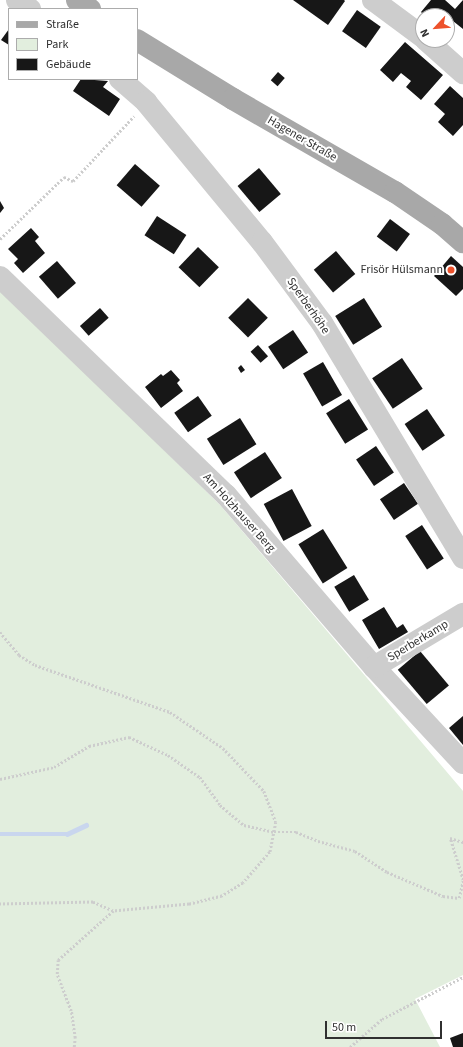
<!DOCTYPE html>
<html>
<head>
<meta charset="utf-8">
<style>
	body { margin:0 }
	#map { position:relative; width:463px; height:1047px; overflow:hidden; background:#fff; font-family:"Source Sans 3",sans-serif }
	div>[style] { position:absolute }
	.green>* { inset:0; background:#e2eede }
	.stream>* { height:4.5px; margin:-2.25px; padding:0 2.25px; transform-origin:2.25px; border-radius:2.25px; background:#c9d6ee }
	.building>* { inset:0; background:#171717; transform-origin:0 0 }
	.path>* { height:2.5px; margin-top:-1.25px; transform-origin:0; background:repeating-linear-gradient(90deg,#cdcdcd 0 2px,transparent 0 4px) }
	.minor>* { height:22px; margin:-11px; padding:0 11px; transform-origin:11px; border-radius:11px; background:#cdcdcd }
	.major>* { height:22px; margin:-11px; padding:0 11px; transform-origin:11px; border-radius:11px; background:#a8a8a8 }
	.dots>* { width:11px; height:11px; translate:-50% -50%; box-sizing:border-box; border:2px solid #fff; border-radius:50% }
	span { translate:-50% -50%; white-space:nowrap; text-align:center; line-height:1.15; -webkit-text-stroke:4px #fff; paint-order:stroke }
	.street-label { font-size:12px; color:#303030 }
	.poi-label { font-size:12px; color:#303030 }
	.right { translate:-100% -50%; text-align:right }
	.legend { position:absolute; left:8px; top:8px; width:130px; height:72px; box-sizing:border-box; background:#fff; border:1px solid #acacac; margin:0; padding:5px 7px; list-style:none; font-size:12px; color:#303030 }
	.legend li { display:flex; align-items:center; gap:8px; height:20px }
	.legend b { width:20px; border:1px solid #acacac }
	.north { position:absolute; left:415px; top:8px; width:40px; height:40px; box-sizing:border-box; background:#fff; border:1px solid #acacac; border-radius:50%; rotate:244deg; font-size:11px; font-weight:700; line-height:16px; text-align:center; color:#303030 }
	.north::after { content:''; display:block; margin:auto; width:14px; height:18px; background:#ed522c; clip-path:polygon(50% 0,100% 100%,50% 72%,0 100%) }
	.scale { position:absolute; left:325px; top:1021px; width:117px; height:18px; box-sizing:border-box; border:2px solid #303030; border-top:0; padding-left:5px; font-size:12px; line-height:14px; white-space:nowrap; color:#303030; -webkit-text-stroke:3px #fff; paint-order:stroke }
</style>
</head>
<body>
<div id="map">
	<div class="green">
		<div style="clip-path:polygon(0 289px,220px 505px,463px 791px,463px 975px,415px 999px,440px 1047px,0 1047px)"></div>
	</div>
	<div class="stream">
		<div style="left:0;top:834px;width:67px"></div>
		<div style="left:67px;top:834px;width:21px;rotate:-25deg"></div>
	</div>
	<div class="building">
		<div style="clip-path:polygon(293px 0,344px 0,345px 1px,328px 25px)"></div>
		<div style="clip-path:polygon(431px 0,445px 0,455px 9px,463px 0,463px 29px,453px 21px,447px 27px,447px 16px,425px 16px,421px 12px)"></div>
		<div style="left:357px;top:10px;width:29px;height:26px;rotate:35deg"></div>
		<div style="clip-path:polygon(9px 29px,9px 45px,1px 40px)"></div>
		<div style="clip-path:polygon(405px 42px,443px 75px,421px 100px,406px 87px,411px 81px,401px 73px,393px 82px,380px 70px)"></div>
		<div style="left:278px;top:72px;width:9px;height:11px;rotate:41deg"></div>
		<div style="clip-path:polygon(81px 79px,108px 81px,103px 87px,120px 99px,109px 116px,73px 91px)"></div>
		<div style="clip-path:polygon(450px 86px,463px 98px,463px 125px,453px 136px,438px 122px,445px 114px,434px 104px)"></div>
		<div style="left:135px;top:164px;width:33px;height:28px;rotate:41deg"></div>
		<div style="left:259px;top:168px;width:34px;height:28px;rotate:50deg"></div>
		<div style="clip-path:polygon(0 201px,4px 208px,0 213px)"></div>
		<div style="left:157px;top:216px;width:35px;height:23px;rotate:33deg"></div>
		<div style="left:390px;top:219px;width:25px;height:22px;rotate:37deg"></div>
		<div style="clip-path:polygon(31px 228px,39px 237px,35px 241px,45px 253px,23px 273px,14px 263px,18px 259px,8px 249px)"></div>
		<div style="left:198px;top:247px;width:29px;height:28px;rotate:44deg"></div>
		<div style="left:336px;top:251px;width:30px;height:29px;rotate:50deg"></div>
		<div style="clip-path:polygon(451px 256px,463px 267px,463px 289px,456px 296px,434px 276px)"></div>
		<div style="left:57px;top:261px;width:29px;height:24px;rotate:49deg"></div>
		<div style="left:248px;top:298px;width:28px;height:28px;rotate:45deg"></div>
		<div style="left:364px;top:298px;width:34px;height:34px;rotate:58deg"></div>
		<div style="left:100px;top:308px;width:13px;height:27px;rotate:48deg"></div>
		<div style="left:293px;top:330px;width:27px;height:30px;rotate:56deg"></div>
		<div style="left:258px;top:345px;width:15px;height:10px;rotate:48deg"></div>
		<div style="left:402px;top:358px;width:37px;height:36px;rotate:56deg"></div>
		<div style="left:323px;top:362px;width:38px;height:23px;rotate:60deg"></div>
		<div style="clip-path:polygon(241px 365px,245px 370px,241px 373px,238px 368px)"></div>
		<div style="clip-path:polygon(171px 370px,180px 380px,177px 383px,183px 391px,161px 408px,145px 387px,161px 374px,163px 376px)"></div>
		<div style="left:198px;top:396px;width:24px;height:29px;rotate:55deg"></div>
		<div style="left:349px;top:399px;width:36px;height:27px;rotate:58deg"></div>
		<div style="left:427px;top:409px;width:32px;height:27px;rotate:56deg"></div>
		<div style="left:240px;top:418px;width:31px;height:39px;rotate:58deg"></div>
		<div style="left:376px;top:446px;width:32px;height:24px;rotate:56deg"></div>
		<div style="left:265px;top:452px;width:31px;height:37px;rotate:57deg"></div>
		<div style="left:404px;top:483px;width:25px;height:29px;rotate:56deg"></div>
		<div style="left:292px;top:489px;width:42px;height:32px;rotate:62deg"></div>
		<div style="left:422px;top:525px;width:40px;height:20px;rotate:57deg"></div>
		<div style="left:323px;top:529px;width:46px;height:29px;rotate:58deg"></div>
		<div style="left:354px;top:575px;width:29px;height:23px;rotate:59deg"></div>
		<div style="clip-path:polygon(384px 607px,397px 628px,403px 624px,408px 632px,379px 649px,362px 620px)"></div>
		<div style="left:420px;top:651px;width:45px;height:29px;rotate:50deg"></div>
		<div style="clip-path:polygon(463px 716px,463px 745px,449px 728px)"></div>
		<div style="clip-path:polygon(463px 1033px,463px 1047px,453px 1047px,450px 1038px)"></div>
	</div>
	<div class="path">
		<div style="left:0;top:239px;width:89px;rotate:-44.1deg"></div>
		<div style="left:64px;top:177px;width:10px;rotate:24deg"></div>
		<div style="left:73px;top:181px;width:89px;rotate:-46.8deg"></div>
		<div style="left:0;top:632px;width:30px;rotate:50deg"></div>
		<div style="left:19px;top:655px;width:19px;rotate:32deg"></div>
		<div style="left:35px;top:665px;width:143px;rotate:19.2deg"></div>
		<div style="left:170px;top:712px;width:64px;rotate:34.2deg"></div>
		<div style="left:223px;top:748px;width:59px;rotate:46.4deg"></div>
		<div style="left:264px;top:791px;width:33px;rotate:69deg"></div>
		<div style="left:276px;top:822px;width:31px;rotate:101deg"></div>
		<div style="left:270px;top:852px;width:41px;rotate:131.1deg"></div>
		<div style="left:243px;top:883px;width:25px;rotate:148deg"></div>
		<div style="left:222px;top:896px;width:34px;rotate:166deg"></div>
		<div style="left:189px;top:904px;width:76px;rotate:174.7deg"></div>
		<div style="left:113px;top:911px;width:22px;rotate:-156deg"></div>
		<div style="left:93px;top:902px;width:93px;rotate:178.8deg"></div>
		<div style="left:0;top:779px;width:55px;rotate:-12.5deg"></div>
		<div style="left:54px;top:767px;width:41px;rotate:-31deg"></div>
		<div style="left:89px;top:746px;width:41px;rotate:-12.7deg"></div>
		<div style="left:129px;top:737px;width:43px;rotate:24.8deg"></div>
		<div style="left:168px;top:755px;width:39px;rotate:35deg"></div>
		<div style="left:200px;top:777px;width:34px;rotate:54deg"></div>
		<div style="left:220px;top:805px;width:31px;rotate:40deg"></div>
		<div style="left:244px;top:825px;width:31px;rotate:13deg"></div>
		<div style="left:274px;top:832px;width:22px"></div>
		<div style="left:296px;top:832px;width:24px;rotate:22deg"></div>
		<div style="left:318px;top:841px;width:38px;rotate:15deg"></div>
		<div style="left:355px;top:851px;width:38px;rotate:33deg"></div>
		<div style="left:387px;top:872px;width:61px;rotate:23.2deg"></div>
		<div style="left:443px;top:896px;width:16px;rotate:7deg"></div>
		<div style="left:459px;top:898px;width:18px;rotate:-77deg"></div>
		<div style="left:463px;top:880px;width:44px;rotate:-107.2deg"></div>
		<div style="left:450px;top:838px;width:14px;rotate:17deg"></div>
		<div style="left:74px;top:1047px;width:9px;rotate:-84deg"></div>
		<div style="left:75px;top:1038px;width:27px;rotate:-98deg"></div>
		<div style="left:71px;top:1011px;width:40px;rotate:-111deg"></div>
		<div style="left:57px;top:974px;width:14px;rotate:-86deg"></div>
		<div style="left:58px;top:960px;width:74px;rotate:-41.7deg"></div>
		<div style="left:350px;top:1047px;width:43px;rotate:-41.2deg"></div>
		<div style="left:382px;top:1019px;width:91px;rotate:-27.4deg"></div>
	</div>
	<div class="minor">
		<div style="left:17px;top:0;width:16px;rotate:35deg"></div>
		<div style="left:373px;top:0;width:62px;rotate:36.5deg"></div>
		<div style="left:426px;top:40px;width:50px;rotate:41.7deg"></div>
		<div style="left:120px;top:79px;width:35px;rotate:41deg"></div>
		<div style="left:146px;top:102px;width:182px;rotate:50.4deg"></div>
		<div style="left:262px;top:242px;width:101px;rotate:53.5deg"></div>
		<div style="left:322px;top:323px;width:274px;rotate:59deg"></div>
		<div style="left:0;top:277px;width:314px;rotate:44deg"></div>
		<div style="left:226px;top:495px;width:227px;rotate:49.3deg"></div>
		<div style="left:374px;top:667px;width:131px;rotate:47.2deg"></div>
		<div style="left:374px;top:667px;width:104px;rotate:-30.8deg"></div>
	</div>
	<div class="major">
		<div style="left:77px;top:0;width:16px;rotate:35deg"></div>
		<div style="left:137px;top:40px;width:113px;rotate:31.6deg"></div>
		<div style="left:233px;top:99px;width:187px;rotate:29.9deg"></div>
		<div style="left:395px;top:192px;width:57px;rotate:34.2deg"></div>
		<div style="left:442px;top:224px;width:28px;rotate:41deg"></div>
	</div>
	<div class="dots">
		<div style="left:451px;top:270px;background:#ed522c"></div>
	</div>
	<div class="street-label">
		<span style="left:302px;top:139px;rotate:30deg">Hagener Straße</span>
		<span style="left:308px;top:306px;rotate:55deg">Sperberhöhe</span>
		<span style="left:239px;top:513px;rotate:48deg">Am Holzhauser Berg</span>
		<span style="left:418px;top:641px;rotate:-31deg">Sperberkamp</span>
	</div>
	<div class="poi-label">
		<span class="right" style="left:443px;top:270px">Frisör Hülsmann</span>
	</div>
	<ul class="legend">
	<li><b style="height:5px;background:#a8a8a8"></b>Straße</li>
	<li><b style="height:11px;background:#e2eede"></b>Park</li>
	<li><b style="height:11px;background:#171717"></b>Gebäude</li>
	</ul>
	<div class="north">N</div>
	<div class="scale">50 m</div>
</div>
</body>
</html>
